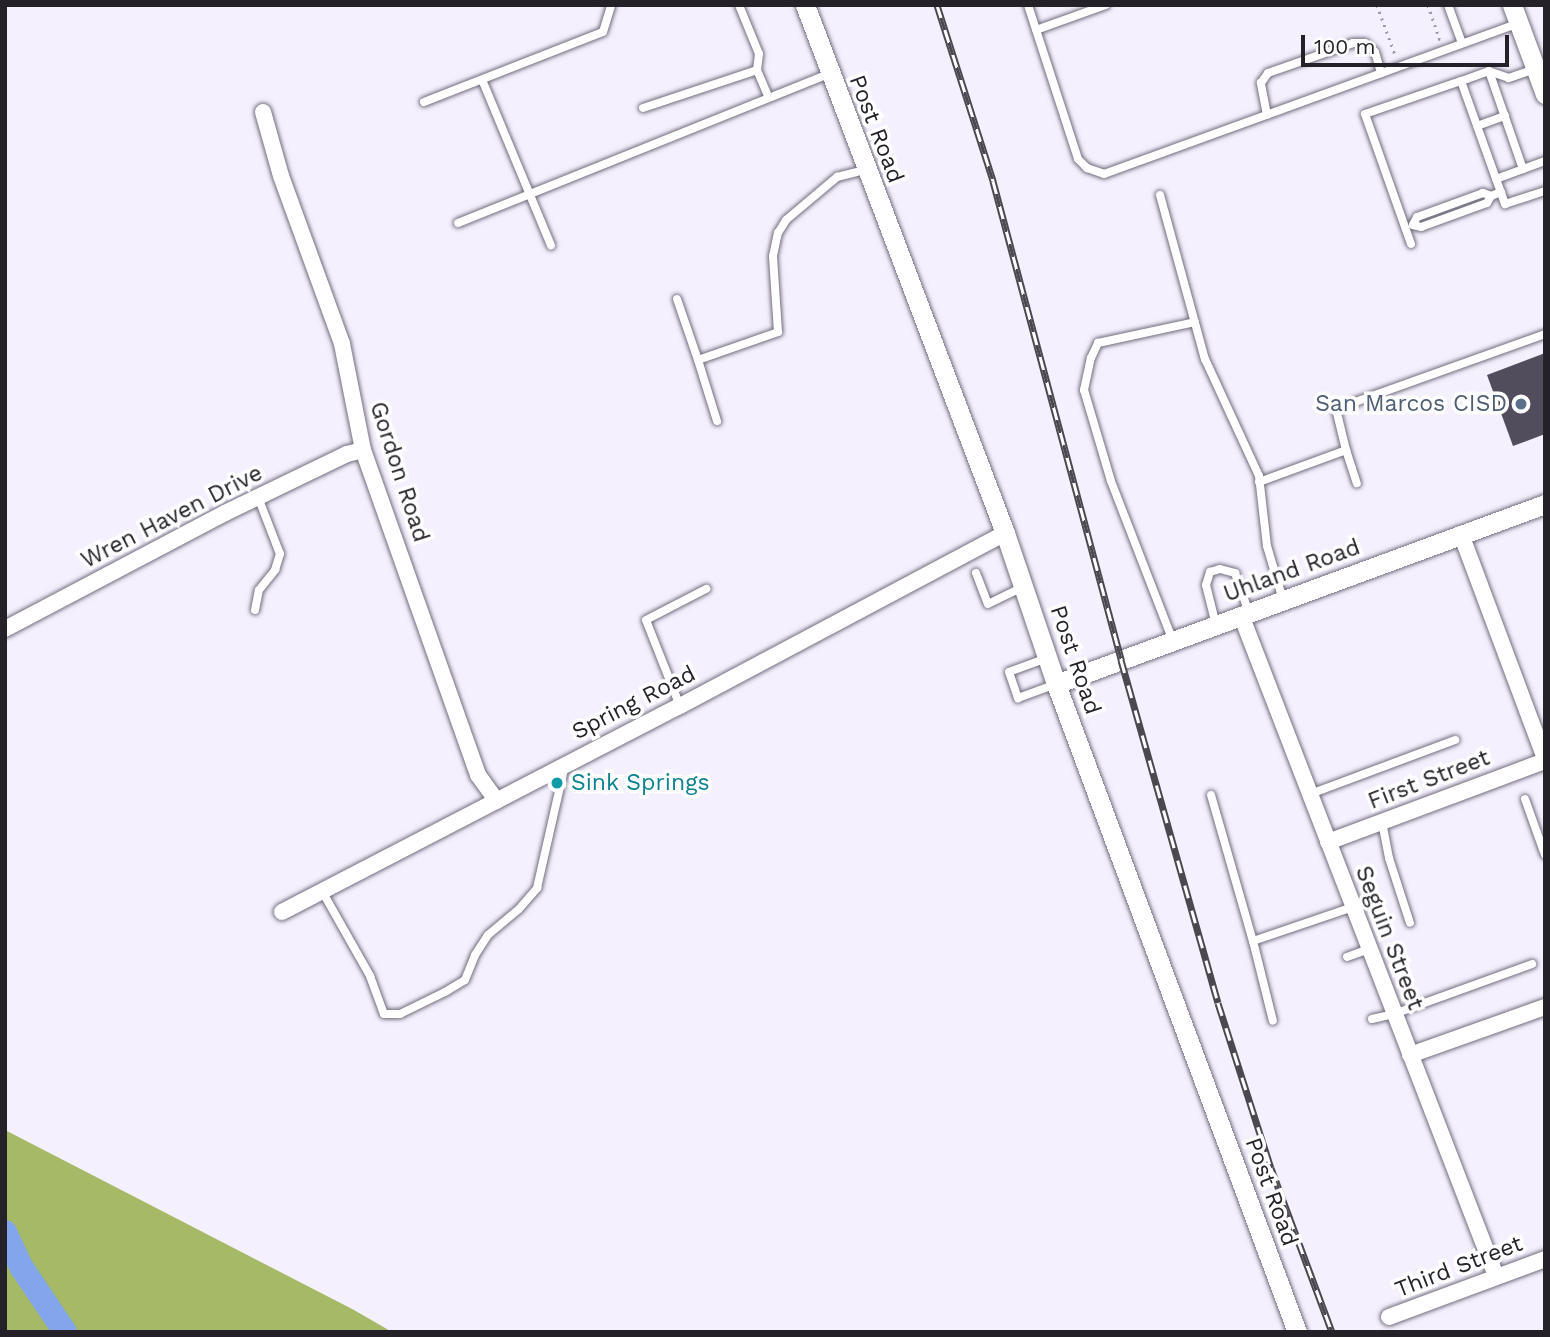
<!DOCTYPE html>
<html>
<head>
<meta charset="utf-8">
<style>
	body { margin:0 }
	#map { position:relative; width:1550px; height:1337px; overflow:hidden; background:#f5f0fe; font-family:"Work Sans",sans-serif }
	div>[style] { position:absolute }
	.forest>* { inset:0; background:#a5b967 }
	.river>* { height:24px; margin:-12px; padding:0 12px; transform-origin:12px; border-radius:12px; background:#82a5eb }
	.building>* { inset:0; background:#524d5c }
	.path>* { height:2.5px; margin-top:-1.25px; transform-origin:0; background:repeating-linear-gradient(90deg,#9e9aa5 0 2px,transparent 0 7px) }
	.roads { filter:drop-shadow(0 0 2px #726d7c) drop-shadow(0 0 2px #726d7c) }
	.service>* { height:8px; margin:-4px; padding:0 4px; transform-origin:4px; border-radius:4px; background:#fff }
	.minor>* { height:16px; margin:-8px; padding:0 8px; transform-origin:8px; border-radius:8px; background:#fff }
	.tertiary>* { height:19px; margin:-9.5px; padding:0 9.5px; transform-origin:9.5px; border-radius:9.5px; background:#fff }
	.rail>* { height:7px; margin-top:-3.5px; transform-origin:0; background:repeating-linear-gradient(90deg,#fff 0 13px,#4b4850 0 26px); box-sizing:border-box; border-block:2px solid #4b4850 }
	.dots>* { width:19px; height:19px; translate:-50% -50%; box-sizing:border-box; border:4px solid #fff; border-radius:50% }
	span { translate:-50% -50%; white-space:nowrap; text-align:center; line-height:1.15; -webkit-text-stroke:7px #fff; paint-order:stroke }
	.street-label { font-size:23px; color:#242128 }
	.service-label { font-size:23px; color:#4e5e75 }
	.right { translate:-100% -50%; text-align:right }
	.culture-label { font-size:23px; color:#0d838f }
	.left { translate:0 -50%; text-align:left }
	.frame { position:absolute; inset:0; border:7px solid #242128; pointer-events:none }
	.scale { position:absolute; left:1301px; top:35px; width:208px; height:32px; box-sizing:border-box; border:4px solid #242128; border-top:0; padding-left:9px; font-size:21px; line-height:24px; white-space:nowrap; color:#242128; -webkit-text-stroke:5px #fff; paint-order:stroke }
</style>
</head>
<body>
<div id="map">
	<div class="forest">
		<div style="clip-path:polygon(5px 1130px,354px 1310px,392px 1332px,5px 1332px)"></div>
	</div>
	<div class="river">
		<div style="left:5px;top:1232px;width:40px;rotate:65deg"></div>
		<div style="left:22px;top:1268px;width:77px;rotate:56.1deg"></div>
	</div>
	<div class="building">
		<div style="clip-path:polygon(1545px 353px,1545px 434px,1513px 446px,1487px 375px)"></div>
	</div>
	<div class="path">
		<div style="left:1377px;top:5px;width:55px;rotate:69.9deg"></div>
		<div style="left:1428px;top:5px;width:36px;rotate:71deg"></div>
		<div style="left:1440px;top:39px;width:2px;rotate:153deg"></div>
	</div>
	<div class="roads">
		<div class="service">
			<div style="left:739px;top:5px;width:53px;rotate:67.8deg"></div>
			<div style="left:759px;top:54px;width:16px;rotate:97deg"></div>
			<div style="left:757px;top:70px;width:28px;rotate:67deg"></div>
			<div style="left:1028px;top:5px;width:162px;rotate:72deg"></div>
			<div style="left:1078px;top:159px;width:13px;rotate:45deg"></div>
			<div style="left:1087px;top:168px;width:18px;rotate:19deg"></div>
			<div style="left:1104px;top:174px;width:441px;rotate:-20deg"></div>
			<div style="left:1448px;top:5px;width:40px;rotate:69.8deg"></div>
			<div style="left:1036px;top:30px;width:74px;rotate:-19.7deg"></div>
			<div style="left:1535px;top:69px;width:28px;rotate:161deg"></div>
			<div style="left:1509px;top:78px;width:21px;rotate:-161deg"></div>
			<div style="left:1489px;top:71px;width:30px;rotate:160deg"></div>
			<div style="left:1461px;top:81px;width:131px;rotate:70.3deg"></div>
			<div style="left:1505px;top:204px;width:42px;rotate:-18deg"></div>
			<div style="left:1489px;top:71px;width:104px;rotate:70.9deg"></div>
			<div style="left:483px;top:82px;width:177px;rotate:67.4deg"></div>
			<div style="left:424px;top:102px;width:192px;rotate:-21.4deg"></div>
			<div style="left:603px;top:32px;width:28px;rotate:-73deg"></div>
			<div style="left:643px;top:108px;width:120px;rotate:-18.4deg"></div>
			<div style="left:1267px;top:115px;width:33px;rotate:-101deg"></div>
			<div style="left:1261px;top:83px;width:12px;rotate:-55deg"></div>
			<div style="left:1268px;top:73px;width:90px;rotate:-19.4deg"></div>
			<div style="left:1353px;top:43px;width:12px"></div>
			<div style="left:1365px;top:43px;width:13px;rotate:42deg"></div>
			<div style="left:1375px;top:52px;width:22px;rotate:74deg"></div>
			<div style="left:1477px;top:126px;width:30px;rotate:-20deg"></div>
			<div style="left:1496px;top:179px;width:52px;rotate:-20.2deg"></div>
			<div style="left:1160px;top:195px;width:170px;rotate:74.7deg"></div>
			<div style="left:1205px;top:359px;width:129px;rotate:65.2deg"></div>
			<div style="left:1259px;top:476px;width:70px;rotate:83.5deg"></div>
			<div style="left:1267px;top:546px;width:56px;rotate:73.5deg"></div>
			<div style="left:1491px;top:196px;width:9px;rotate:-159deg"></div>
			<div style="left:1483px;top:193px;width:70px;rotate:160deg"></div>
			<div style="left:1417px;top:217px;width:9px;rotate:117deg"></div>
			<div style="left:1413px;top:225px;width:8px;rotate:14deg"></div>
			<div style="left:1421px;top:227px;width:70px;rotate:-20deg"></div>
			<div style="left:1487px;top:203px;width:8px;rotate:-60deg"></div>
			<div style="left:1491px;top:196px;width:11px;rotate:-22deg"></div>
			<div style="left:458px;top:223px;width:400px;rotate:-21.9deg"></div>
			<div style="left:1411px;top:244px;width:138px;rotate:-109.5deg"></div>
			<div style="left:1365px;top:114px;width:102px;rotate:-19deg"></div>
			<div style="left:677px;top:299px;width:65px;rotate:71deg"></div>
			<div style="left:698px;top:360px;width:85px;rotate:-19.3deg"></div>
			<div style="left:778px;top:332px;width:76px;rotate:-93.8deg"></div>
			<div style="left:773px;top:256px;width:24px;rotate:-78deg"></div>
			<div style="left:778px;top:233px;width:15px;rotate:-58deg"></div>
			<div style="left:786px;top:220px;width:67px;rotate:-40.1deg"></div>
			<div style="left:837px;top:177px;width:29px;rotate:-14deg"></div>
			<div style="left:698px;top:360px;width:64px;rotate:72.7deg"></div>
			<div style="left:1346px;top:450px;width:35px;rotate:72deg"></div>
			<div style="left:1259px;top:482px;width:93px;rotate:-20.2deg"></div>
			<div style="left:1346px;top:450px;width:42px;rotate:-103.7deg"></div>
			<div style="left:1336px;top:409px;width:222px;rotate:-19.7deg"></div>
			<div style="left:976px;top:573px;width:33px;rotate:69deg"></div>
			<div style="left:988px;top:604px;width:39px;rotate:-26deg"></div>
			<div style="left:255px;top:610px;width:20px;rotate:-79deg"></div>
			<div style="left:259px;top:590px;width:26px;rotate:-51deg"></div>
			<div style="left:275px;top:570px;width:17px;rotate:-73deg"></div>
			<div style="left:280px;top:554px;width:61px;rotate:-111.1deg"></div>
			<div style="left:1216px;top:625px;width:41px;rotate:-104deg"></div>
			<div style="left:1206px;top:585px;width:14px;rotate:-73deg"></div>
			<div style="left:1210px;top:572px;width:10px;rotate:-17deg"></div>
			<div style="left:1220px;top:569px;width:16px;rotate:15deg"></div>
			<div style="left:1235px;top:573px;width:42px;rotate:70.7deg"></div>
			<div style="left:1173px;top:641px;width:172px;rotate:-111.2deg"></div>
			<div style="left:1111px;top:481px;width:95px;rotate:-106.5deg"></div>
			<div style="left:1084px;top:390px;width:33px;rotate:-78deg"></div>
			<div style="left:1091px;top:358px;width:17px;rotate:-65deg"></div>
			<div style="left:1098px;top:343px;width:99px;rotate:-12.2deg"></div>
			<div style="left:1047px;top:658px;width:40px;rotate:159.8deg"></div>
			<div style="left:1009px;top:672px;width:28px;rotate:71deg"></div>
			<div style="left:1018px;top:698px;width:40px;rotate:-20.2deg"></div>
			<div style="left:680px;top:706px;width:92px;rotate:-111.6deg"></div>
			<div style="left:646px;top:620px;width:68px;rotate:-27.3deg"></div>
			<div style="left:1310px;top:794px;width:155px;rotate:-20.4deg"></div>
			<div style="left:1211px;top:795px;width:152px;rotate:74deg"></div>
			<div style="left:1253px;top:941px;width:106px;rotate:-18.8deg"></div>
			<div style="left:1525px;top:799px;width:59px;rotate:70.3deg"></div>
			<div style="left:1382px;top:822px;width:37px;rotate:79deg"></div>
			<div style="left:1389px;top:858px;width:68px;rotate:72.1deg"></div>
			<div style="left:322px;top:891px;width:98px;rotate:60.5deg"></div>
			<div style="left:370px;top:976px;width:40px;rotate:69.8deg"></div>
			<div style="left:384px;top:1014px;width:16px"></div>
			<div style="left:400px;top:1014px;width:50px;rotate:-26.1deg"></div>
			<div style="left:445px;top:992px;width:23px;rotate:-31deg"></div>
			<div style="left:465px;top:980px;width:27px;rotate:-68deg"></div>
			<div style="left:475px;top:955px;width:24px;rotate:-57deg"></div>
			<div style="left:488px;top:935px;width:40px;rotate:-40deg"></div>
			<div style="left:519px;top:909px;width:28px;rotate:-49deg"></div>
			<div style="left:537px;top:888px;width:126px;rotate:-77.2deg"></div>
			<div style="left:1253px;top:941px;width:82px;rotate:76deg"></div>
			<div style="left:1347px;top:957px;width:23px;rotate:-20deg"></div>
			<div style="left:1372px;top:1019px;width:23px;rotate:-13deg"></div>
			<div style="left:1394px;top:1014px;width:147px;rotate:-19.9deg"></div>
		</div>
		<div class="minor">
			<div style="left:263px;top:112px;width:66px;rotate:74.3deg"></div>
			<div style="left:281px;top:176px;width:179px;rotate:70deg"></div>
			<div style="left:342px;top:344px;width:108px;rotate:78.8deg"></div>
			<div style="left:363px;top:450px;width:345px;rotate:70.5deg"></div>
			<div style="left:478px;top:775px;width:32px;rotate:54deg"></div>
			<div style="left:1461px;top:534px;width:240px;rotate:69.5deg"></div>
			<div style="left:1241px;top:615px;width:708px;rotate:68.9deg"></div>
			<div style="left:5px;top:629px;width:249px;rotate:-27.8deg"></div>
			<div style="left:225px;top:513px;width:136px;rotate:-25.8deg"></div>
			<div style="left:347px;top:454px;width:16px;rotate:-14deg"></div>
			<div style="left:1328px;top:842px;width:232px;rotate:-20.5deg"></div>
			<div style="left:282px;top:912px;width:448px;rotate:-27.4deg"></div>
			<div style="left:680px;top:706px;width:368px;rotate:-28deg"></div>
			<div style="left:1410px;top:1055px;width:143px;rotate:-19.6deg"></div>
			<div style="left:1389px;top:1317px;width:166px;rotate:-20.4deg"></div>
		</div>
		<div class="tertiary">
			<div style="left:805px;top:5px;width:565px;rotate:69.25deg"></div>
			<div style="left:1005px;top:533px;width:159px;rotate:71.3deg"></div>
			<div style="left:1056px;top:684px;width:691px;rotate:69.6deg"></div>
			<div style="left:1512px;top:5px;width:95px;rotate:69.7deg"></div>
			<div style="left:1056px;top:684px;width:521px;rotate:-20.21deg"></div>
		</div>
	</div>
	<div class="rail">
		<div style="left:937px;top:5px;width:185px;rotate:72.3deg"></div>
		<div style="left:993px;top:181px;width:496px;rotate:75deg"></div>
		<div style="left:1121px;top:660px;width:356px;rotate:74.2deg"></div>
		<div style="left:1218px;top:1003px;width:173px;rotate:72.2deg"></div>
		<div style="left:1271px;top:1168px;width:175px;rotate:69.6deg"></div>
	</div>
	<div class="dots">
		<div style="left:1521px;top:404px;background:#5c6f8a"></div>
		<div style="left:557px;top:783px;background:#0f9aa8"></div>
	</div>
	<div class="street-label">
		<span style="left:876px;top:129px;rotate:69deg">Post Road</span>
		<span style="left:399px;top:472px;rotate:72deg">Gordon Road</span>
		<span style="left:172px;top:517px;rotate:-27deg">Wren Haven Drive</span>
		<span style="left:1292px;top:571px;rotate:-20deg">Uhland Road</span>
		<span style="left:1075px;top:660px;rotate:71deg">Post Road</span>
		<span style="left:634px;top:703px;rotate:-27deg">Spring Road</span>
		<span style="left:1429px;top:780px;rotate:-21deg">First Street</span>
		<span style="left:1389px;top:938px;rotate:69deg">Seguin Street</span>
		<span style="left:1271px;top:1192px;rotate:70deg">Post Road</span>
		<span style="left:1459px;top:1267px;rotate:-21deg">Third Street</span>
	</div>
	<div class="service-label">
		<span class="right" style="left:1507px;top:404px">San Marcos CISD</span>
	</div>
	<div class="culture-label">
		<span class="left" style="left:571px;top:783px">Sink Springs</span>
	</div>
	<div class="frame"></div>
	<div class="scale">100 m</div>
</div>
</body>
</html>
